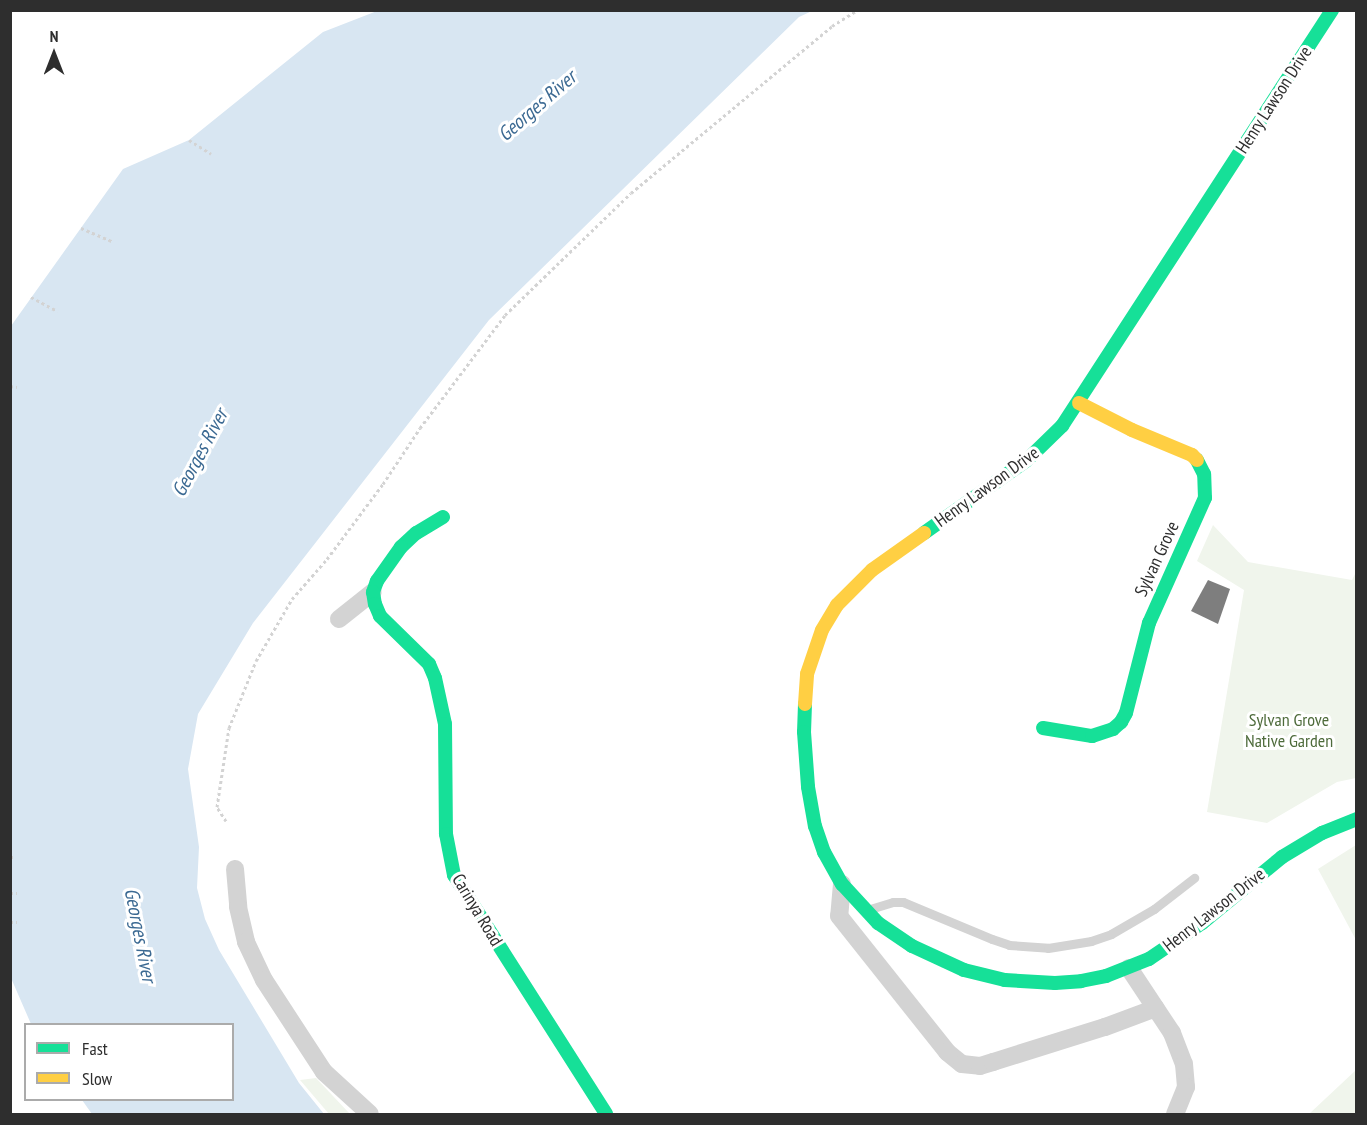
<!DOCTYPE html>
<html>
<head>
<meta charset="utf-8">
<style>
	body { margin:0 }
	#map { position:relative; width:1367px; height:1125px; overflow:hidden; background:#fff; font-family:"PT Sans Narrow",sans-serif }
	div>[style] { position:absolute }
	.green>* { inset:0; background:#f0f5ec }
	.water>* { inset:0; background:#d8e6f2 }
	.building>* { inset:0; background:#7e7e7e }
	.path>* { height:3px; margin-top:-1.5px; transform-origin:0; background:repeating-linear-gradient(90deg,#d3d3d3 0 3px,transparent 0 6px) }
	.lane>* { height:9px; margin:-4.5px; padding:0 4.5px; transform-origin:4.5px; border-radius:4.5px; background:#d3d3d3 }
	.street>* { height:18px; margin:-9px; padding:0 9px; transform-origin:9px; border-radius:9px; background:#d3d3d3 }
	.fast>* { height:14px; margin:-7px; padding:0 7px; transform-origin:7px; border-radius:7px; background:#16e098 }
	.slow>* { height:14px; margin:-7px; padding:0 7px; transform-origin:7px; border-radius:7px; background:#ffcf43 }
	span { translate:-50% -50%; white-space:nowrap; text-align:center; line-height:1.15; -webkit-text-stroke:6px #fff; paint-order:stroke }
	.street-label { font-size:18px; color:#2e2e2e }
	.park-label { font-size:18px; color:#4e6b3b }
	.water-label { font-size:20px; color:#3b6992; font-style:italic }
	.frame { position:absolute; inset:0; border:12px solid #2e2e2e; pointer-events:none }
	.legend { position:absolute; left:24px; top:1023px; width:210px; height:78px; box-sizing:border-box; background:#fff; border:2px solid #ababab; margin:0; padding:8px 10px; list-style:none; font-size:18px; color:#2e2e2e }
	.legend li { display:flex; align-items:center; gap:12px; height:30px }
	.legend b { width:30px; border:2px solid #ababab }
	.north { position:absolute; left:24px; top:24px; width:60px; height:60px; -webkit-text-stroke:4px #fff; paint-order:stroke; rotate:0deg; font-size:16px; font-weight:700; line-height:24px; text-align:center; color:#2e2e2e }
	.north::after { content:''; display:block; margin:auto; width:21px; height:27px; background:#2e2e2e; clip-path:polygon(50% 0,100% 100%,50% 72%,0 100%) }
</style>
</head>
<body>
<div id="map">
	<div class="green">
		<div style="clip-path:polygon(1213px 525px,1248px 562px,1352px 580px,1356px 572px,1356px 778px,1337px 782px,1267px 823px,1207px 812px,1244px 590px,1197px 561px)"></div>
		<div style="clip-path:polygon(1356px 845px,1356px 940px,1318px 869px)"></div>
		<div style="clip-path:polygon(1356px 1070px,1356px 1114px,1309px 1114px)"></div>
		<div style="clip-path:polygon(316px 1078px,350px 1114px,329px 1114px,300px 1080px)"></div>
	</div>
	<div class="water">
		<div style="clip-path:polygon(377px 11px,812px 11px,799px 17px,489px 320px,253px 623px,198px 714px,188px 769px,199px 847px,197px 888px,205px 919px,219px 950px,299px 1083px,324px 1114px,92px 1114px,82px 1100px,232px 1100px,232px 1024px,31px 1024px,11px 978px,11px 326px,123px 169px,189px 140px,323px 32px)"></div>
	</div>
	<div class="building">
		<div style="clip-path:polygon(1208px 580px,1230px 589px,1218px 624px,1191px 611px)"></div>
	</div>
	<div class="path">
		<div style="left:189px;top:140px;width:26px;rotate:32deg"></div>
		<div style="left:81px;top:228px;width:34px;rotate:23deg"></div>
		<div style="left:31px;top:297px;width:30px;rotate:28deg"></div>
		<div style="left:10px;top:386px;width:7px;rotate:8deg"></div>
		<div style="left:226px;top:821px;width:17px;rotate:-123deg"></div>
		<div style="left:217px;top:807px;width:80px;rotate:-81.4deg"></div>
		<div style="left:229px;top:728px;width:72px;rotate:-68.1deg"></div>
		<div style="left:256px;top:661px;width:72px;rotate:-59.9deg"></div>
		<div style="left:292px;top:599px;width:53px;rotate:-48.8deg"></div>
		<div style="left:327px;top:559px;width:94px;rotate:-53.3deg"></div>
		<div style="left:383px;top:484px;width:67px;rotate:-56.5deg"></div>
		<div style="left:420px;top:428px;width:141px;rotate:-53deg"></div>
		<div style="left:505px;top:315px;width:175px;rotate:-44.1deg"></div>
		<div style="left:631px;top:193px;width:261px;rotate:-39.7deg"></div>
		<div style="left:832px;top:26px;width:31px;rotate:-32deg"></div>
		<div style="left:10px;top:857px;width:4px"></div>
		<div style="left:10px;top:893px;width:7px"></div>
		<div style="left:10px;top:922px;width:7px"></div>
	</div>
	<div class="lane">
		<div style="left:870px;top:909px;width:24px;rotate:-17deg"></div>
		<div style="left:893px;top:902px;width:10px"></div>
		<div style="left:903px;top:902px;width:96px;rotate:22.6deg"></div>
		<div style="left:992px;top:939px;width:18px;rotate:19deg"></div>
		<div style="left:1009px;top:945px;width:39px;rotate:4deg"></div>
		<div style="left:1048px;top:948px;width:44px;rotate:-9.2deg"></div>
		<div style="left:1091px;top:941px;width:21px;rotate:-19deg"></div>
		<div style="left:1111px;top:934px;width:50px;rotate:-30.2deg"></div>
		<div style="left:1154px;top:909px;width:51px;rotate:-37.8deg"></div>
	</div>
	<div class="street">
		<div style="left:339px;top:619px;width:43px;rotate:-38.5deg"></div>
		<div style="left:235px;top:869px;width:38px;rotate:85deg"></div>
		<div style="left:238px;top:907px;width:36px;rotate:77deg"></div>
		<div style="left:246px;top:942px;width:42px;rotate:64.7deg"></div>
		<div style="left:264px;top:980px;width:110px;rotate:56.9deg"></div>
		<div style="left:324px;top:1072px;width:62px;rotate:42.4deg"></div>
		<div style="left:842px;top:884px;width:32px;rotate:95deg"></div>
		<div style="left:839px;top:916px;width:174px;rotate:51.5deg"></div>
		<div style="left:947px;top:1052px;width:19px;rotate:39deg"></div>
		<div style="left:962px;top:1064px;width:18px;rotate:6deg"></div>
		<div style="left:980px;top:1066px;width:14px;rotate:-17deg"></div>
		<div style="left:993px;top:1062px;width:117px;rotate:-17.4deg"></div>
		<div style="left:1105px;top:1027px;width:54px;rotate:-20.4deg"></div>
		<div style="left:1129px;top:968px;width:78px;rotate:56.5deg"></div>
		<div style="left:1172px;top:1033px;width:33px;rotate:69deg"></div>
		<div style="left:1184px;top:1064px;width:23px;rotate:85deg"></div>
		<div style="left:1186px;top:1087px;width:29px;rotate:112deg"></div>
	</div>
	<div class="fast">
		<div style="left:443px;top:517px;width:31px;rotate:149deg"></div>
		<div style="left:416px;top:533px;width:21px;rotate:137deg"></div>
		<div style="left:401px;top:547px;width:42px;rotate:125.2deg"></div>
		<div style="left:377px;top:581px;width:12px;rotate:110deg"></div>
		<div style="left:373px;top:592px;width:12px;rotate:81deg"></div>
		<div style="left:375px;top:604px;width:13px;rotate:67deg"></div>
		<div style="left:380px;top:616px;width:69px;rotate:44.4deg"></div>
		<div style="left:429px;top:664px;width:15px;rotate:67deg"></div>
		<div style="left:435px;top:678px;width:47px;rotate:77.7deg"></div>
		<div style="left:445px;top:724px;width:110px;rotate:89.5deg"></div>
		<div style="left:446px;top:834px;width:42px;rotate:79deg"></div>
		<div style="left:454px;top:875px;width:283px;rotate:57.5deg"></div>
		<div style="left:924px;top:533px;width:126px;rotate:-35.3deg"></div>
		<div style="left:1027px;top:460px;width:49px;rotate:-44.2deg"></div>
		<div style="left:1062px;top:426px;width:496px;rotate:-57deg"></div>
		<div style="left:805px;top:704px;width:28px;rotate:92deg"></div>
		<div style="left:804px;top:732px;width:55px;rotate:85.8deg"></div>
		<div style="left:808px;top:787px;width:40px;rotate:80deg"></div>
		<div style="left:815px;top:826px;width:28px;rotate:71deg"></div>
		<div style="left:824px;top:852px;width:37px;rotate:61deg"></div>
		<div style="left:842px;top:884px;width:53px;rotate:47.3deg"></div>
		<div style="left:878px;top:923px;width:41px;rotate:34.1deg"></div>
		<div style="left:912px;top:946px;width:57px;rotate:24.8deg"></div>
		<div style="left:964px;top:970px;width:42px;rotate:13.7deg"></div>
		<div style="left:1005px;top:980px;width:50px;rotate:3.4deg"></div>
		<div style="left:1055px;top:983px;width:26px;rotate:-4deg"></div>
		<div style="left:1081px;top:981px;width:25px;rotate:-11deg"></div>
		<div style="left:1106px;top:976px;width:46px;rotate:-21.6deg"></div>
		<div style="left:1149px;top:959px;width:64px;rotate:-34.2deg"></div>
		<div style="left:1202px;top:923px;width:104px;rotate:-39.5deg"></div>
		<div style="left:1282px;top:857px;width:47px;rotate:-31deg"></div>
		<div style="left:1322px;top:833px;width:37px;rotate:-22deg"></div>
		<div style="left:1043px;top:728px;width:50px;rotate:9.3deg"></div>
		<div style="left:1092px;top:736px;width:22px;rotate:-18deg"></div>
		<div style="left:1113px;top:729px;width:11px;rotate:-41deg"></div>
		<div style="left:1121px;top:722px;width:10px;rotate:-61deg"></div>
		<div style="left:1126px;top:713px;width:93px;rotate:-75.7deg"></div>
		<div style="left:1149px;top:623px;width:137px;rotate:-65.9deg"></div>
		<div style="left:1205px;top:498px;width:24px;rotate:-92deg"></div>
		<div style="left:1204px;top:474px;width:16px;rotate:-117deg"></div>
	</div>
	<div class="slow">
		<div style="left:1079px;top:403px;width:59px;rotate:27deg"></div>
		<div style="left:1132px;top:430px;width:65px;rotate:22.6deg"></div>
		<div style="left:1192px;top:455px;width:7px;rotate:45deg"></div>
		<div style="left:805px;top:704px;width:30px;rotate:-86deg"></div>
		<div style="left:807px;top:674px;width:46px;rotate:-71.2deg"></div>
		<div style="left:822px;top:630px;width:29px;rotate:-59deg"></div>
		<div style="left:837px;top:605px;width:49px;rotate:-45deg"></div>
		<div style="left:872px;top:570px;width:64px;rotate:-35.4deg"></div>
	</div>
	<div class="street-label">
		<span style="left:1274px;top:100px;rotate:-57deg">Henry Lawson Drive</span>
		<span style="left:987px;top:487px;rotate:-36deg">Henry Lawson Drive</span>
		<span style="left:1157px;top:559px;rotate:-65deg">Sylvan Grove</span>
		<span style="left:477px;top:910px;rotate:59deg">Carinya Road</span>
		<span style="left:1214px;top:910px;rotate:-38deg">Henry Lawson Drive</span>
	</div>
	<div class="park-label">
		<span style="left:1289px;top:731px">Sylvan Grove<br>Native Garden</span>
	</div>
	<div class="water-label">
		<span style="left:537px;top:106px;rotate:-41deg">Georges River</span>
		<span style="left:200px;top:453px;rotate:-62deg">Georges River</span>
		<span style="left:140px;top:935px;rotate:79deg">Georges River</span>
	</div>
	<div class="frame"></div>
	<ul class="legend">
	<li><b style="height:8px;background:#16e098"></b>Fast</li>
	<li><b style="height:8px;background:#ffcf43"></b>Slow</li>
	</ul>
	<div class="north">N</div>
</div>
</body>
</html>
